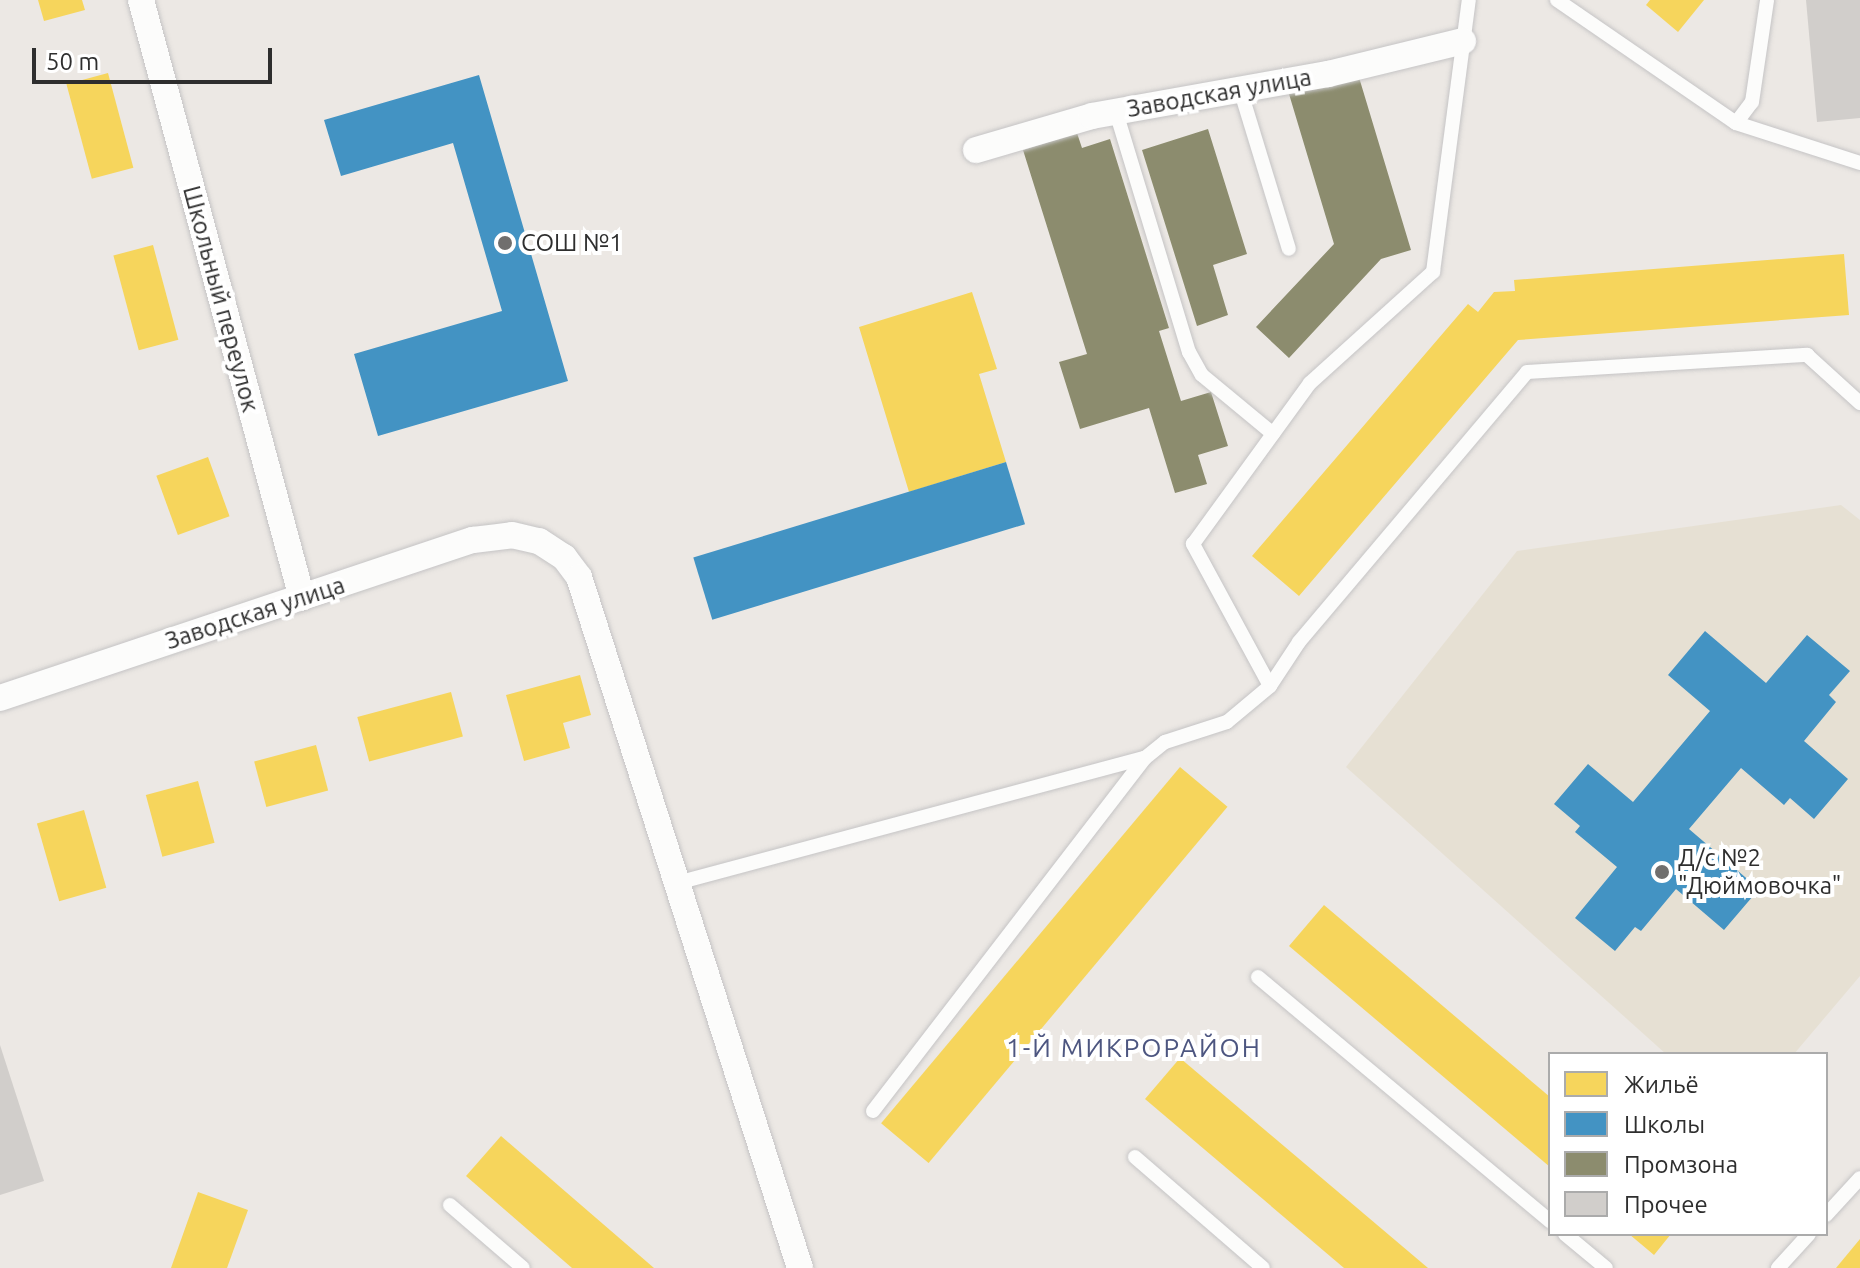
<!DOCTYPE html>
<html>
<head>
<meta charset="utf-8">
<style>
	body { margin:0 }
	#map { position:relative; width:1860px; height:1268px; overflow:hidden; background:#ece8e4; font-family:Ubuntu,sans-serif }
	div>[style] { position:absolute }
	.education>* { inset:0; background:#e6e0d3 }
	.homes>* { inset:0; background:#f6d55c; transform-origin:0 0 }
	.schools>* { inset:0; background:#4393c3; transform-origin:0 0 }
	.industry>* { inset:0; background:#8c8c6e }
	.building>* { inset:0; background:#d1cecb }
	.roads { filter:drop-shadow(0 0 2px #c5c4c5) drop-shadow(0 0 2px #c5c4c5) }
	.service>* { height:14px; margin:-7px; padding:0 7px; transform-origin:7px; border-radius:7px; background:#fcfcfb }
	.minor>* { height:26px; margin:-13px; padding:0 13px; transform-origin:13px; border-radius:13px; background:#fcfcfb }
	.dots>* { width:22px; height:22px; translate:-50% -50%; box-sizing:border-box; border:4px solid #fff; border-radius:50% }
	span { translate:-50% -50%; white-space:nowrap; text-align:center; line-height:1.15; -webkit-text-stroke:8px #fff; paint-order:stroke }
	.street-label { font-size:24px; color:#2e2e2e }
	.poi-label { font-size:24px; color:#2e2e2e }
	.left { translate:0 -50%; text-align:left }
	.neighbourhood-label { font-size:26px; color:#4d5680; letter-spacing:2px }
	.legend { position:absolute; left:1548px; top:1052px; width:280px; height:184px; box-sizing:border-box; background:#fff; border:2px solid #ababab; margin:0; padding:10px 14px; list-style:none; font-size:24px; color:#2e2e2e }
	.legend li { display:flex; align-items:center; gap:16px; height:40px }
	.legend b { width:40px; border:2px solid #ababab }
	.scale { position:absolute; left:32px; top:48px; width:240px; height:36px; box-sizing:border-box; border:4px solid #2e2e2e; border-top:0; padding-left:10px; font-size:24px; line-height:28px; white-space:nowrap; color:#2e2e2e; -webkit-text-stroke:6px #fff; paint-order:stroke }
</style>
</head>
<body>
<div id="map">
	<div class="education">
		<div style="clip-path:polygon(1841px 505px,1860px 520px,1860px 976px,1794px 1054px,1666px 1054px,1346px 767px,1517px 551px)"></div>
	</div>
	<div class="homes">
		<div style="clip-path:polygon(38px 0,82px 0,85px 10px,44px 21px)"></div>
		<div style="clip-path:polygon(1650px 0,1704px 0,1678px 32px,1646px 5px)"></div>
		<div style="left:108px;top:73px;width:98px;height:43px;rotate:75deg"></div>
		<div style="left:153px;top:245px;width:98px;height:41px;rotate:75deg"></div>
		<div style="clip-path:polygon(1844px 254px,1849px 315px,1518px 340px,1299px 596px,1252px 556px,1468px 304px,1478px 312px,1494px 292px,1515px 291px,1514px 280px)"></div>
		<div style="clip-path:polygon(972px 292px,997px 369px,979px 374px,1006px 462px,909px 492px,859px 327px)"></div>
		<div style="left:208px;top:457px;width:63px;height:55px;rotate:70deg"></div>
		<div style="clip-path:polygon(580px 675px,591px 715px,563px 723px,570px 748px,524px 761px,506px 695px)"></div>
		<div style="left:451px;top:692px;width:46px;height:97px;rotate:75deg"></div>
		<div style="left:316px;top:745px;width:47px;height:64px;rotate:75deg"></div>
		<div style="left:1180px;top:767px;width:62px;height:465px;rotate:40deg"></div>
		<div style="left:198px;top:781px;width:64px;height:54px;rotate:75deg"></div>
		<div style="left:84px;top:810px;width:81px;height:49px;rotate:74deg"></div>
		<div style="clip-path:polygon(1324px 905px,1550px 1097px,1550px 1167px,1289px 946px)"></div>
		<div style="clip-path:polygon(1180px 1058px,1428px 1268px,1344px 1268px,1145px 1099px)"></div>
		<div style="clip-path:polygon(501px 1136px,654px 1268px,572px 1268px,466px 1176px)"></div>
		<div style="clip-path:polygon(198px 1192px,248px 1210px,227px 1268px,171px 1268px)"></div>
		<div style="clip-path:polygon(1629px 1234px,1671px 1234px,1654px 1255px)"></div>
		<div style="clip-path:polygon(1860px 1239px,1860px 1268px,1836px 1268px)"></div>
	</div>
	<div class="schools">
		<div style="clip-path:polygon(479px 75px,568px 381px,378px 436px,354px 354px,502px 311px,453px 143px,341px 176px,324px 120px)"></div>
		<div style="left:1006px;top:462px;width:65px;height:327px;rotate:73deg"></div>
		<div style="clip-path:polygon(1705px 631px,1766px 683px,1807px 635px,1850px 671px,1829px 695px,1836px 702px,1804px 741px,1848px 779px,1814px 819px,1790px 798px,1784px 805px,1741px 768px,1689px 829px,1759px 889px,1724px 930px,1676px 889px,1641px 931px,1635px 927px,1615px 951px,1575px 918px,1617px 867px,1575px 832px,1580px 826px,1554px 804px,1588px 764px,1633px 802px,1710px 711px,1668px 675px)"></div>
	</div>
	<div class="industry">
		<div style="clip-path:polygon(1358px 74px,1411px 250px,1381px 259px,1289px 358px,1256px 327px,1334px 244px,1289px 94px)"></div>
		<div style="clip-path:polygon(1208px 129px,1247px 254px,1213px 265px,1228px 315px,1197px 326px,1142px 150px)"></div>
		<div style="clip-path:polygon(1077px 133px,1082px 148px,1110px 139px,1169px 328px,1159px 331px,1181px 401px,1211px 392px,1228px 446px,1198px 455px,1207px 484px,1175px 493px,1149px 408px,1080px 429px,1059px 362px,1087px 354px,1023px 150px)"></div>
	</div>
	<div class="building">
		<div style="clip-path:polygon(1806px 0,1860px 0,1860px 118px,1817px 122px)"></div>
		<div style="clip-path:polygon(0 1045px,44px 1181px,0 1195px)"></div>
	</div>
	<div class="roads">
		<div class="service">
			<div style="left:1557px;top:0;width:217px;rotate:34.5deg"></div>
			<div style="left:1736px;top:123px;width:130px;rotate:17.9deg"></div>
			<div style="left:1240px;top:89px;width:167px;rotate:73deg"></div>
			<div style="left:1116px;top:112px;width:251px;rotate:73.1deg"></div>
			<div style="left:1189px;top:352px;width:26px;rotate:61deg"></div>
			<div style="left:1202px;top:375px;width:92px;rotate:39.7deg"></div>
			<div style="left:1736px;top:123px;width:26px;rotate:-53deg"></div>
			<div style="left:1752px;top:102px;width:103px;rotate:-81.6deg"></div>
			<div style="left:1270px;top:686px;width:162px;rotate:-118.5deg"></div>
			<div style="left:1193px;top:544px;width:199px;rotate:-54deg"></div>
			<div style="left:1310px;top:383px;width:166px;rotate:-42.1deg"></div>
			<div style="left:1433px;top:272px;width:274px;rotate:-82.5deg"></div>
			<div style="left:677px;top:883px;width:483px;rotate:-15deg"></div>
			<div style="left:1258px;top:977px;width:381px;rotate:39.9deg"></div>
			<div style="left:873px;top:1111px;width:446px;rotate:-52.4deg"></div>
			<div style="left:1145px;top:758px;width:26px;rotate:-39deg"></div>
			<div style="left:1165px;top:742px;width:65px;rotate:-17.9deg"></div>
			<div style="left:1227px;top:722px;width:56px;rotate:-39.9deg"></div>
			<div style="left:1270px;top:686px;width:53px;rotate:-56.6deg"></div>
			<div style="left:1299px;top:642px;width:353px;rotate:-49.8deg"></div>
			<div style="left:1527px;top:372px;width:281px;rotate:-3.5deg"></div>
			<div style="left:1807px;top:355px;width:72px;rotate:42.2deg"></div>
			<div style="left:1135px;top:1157px;width:169px;rotate:40.9deg"></div>
			<div style="left:450px;top:1205px;width:96px;rotate:40.8deg"></div>
			<div style="left:1826px;top:1215px;width:50px;rotate:-47.4deg"></div>
			<div style="left:1565px;top:1234px;width:53px;rotate:39.7deg"></div>
			<div style="left:1778px;top:1268px;width:46px;rotate:-47.6deg"></div>
		</div>
		<div class="minor">
			<div style="left:141px;top:0;width:619px;rotate:74.93deg"></div>
			<div style="left:976px;top:150px;width:121px;rotate:-16.3deg"></div>
			<div style="left:1092px;top:116px;width:240px;rotate:-10.1deg"></div>
			<div style="left:1328px;top:74px;width:139px;rotate:-13.7deg"></div>
			<div style="left:0;top:698px;width:499px;rotate:-18.5deg"></div>
			<div style="left:473px;top:540px;width:39px;rotate:-7deg"></div>
			<div style="left:512px;top:535px;width:28px;rotate:13deg"></div>
			<div style="left:539px;top:541px;width:30px;rotate:33deg"></div>
			<div style="left:564px;top:557px;width:25px;rotate:53deg"></div>
			<div style="left:579px;top:577px;width:725px;rotate:72.26deg"></div>
		</div>
	</div>
	<div class="dots">
		<div style="left:505px;top:243px;background:#706f6e"></div>
		<div style="left:1662px;top:872px;background:#706f6e"></div>
	</div>
	<div class="street-label">
		<span style="left:1219px;top:93px;rotate:-10deg">Заводская улица</span>
		<span style="left:221px;top:299px;rotate:75deg">Школьный переулок</span>
		<span style="left:255px;top:613px;rotate:-18deg">Заводская улица</span>
	</div>
	<div class="poi-label">
		<span class="left" style="left:521px;top:243px">СОШ №1</span>
		<span class="left" style="left:1678px;top:872px">Д/с №2<br>"Дюймовочка"</span>
	</div>
	<div class="neighbourhood-label">
		<span style="left:1134px;top:1048px">1-Й МИКРОРАЙОН</span>
	</div>
	<ul class="legend">
	<li><b style="height:22px;background:#f6d55c"></b>Жильё</li>
	<li><b style="height:22px;background:#4393c3"></b>Школы</li>
	<li><b style="height:22px;background:#8c8c6e"></b>Промзона</li>
	<li><b style="height:22px;background:#d1cecb"></b>Прочее</li>
	</ul>
	<div class="scale">50 m</div>
</div>
</body>
</html>
